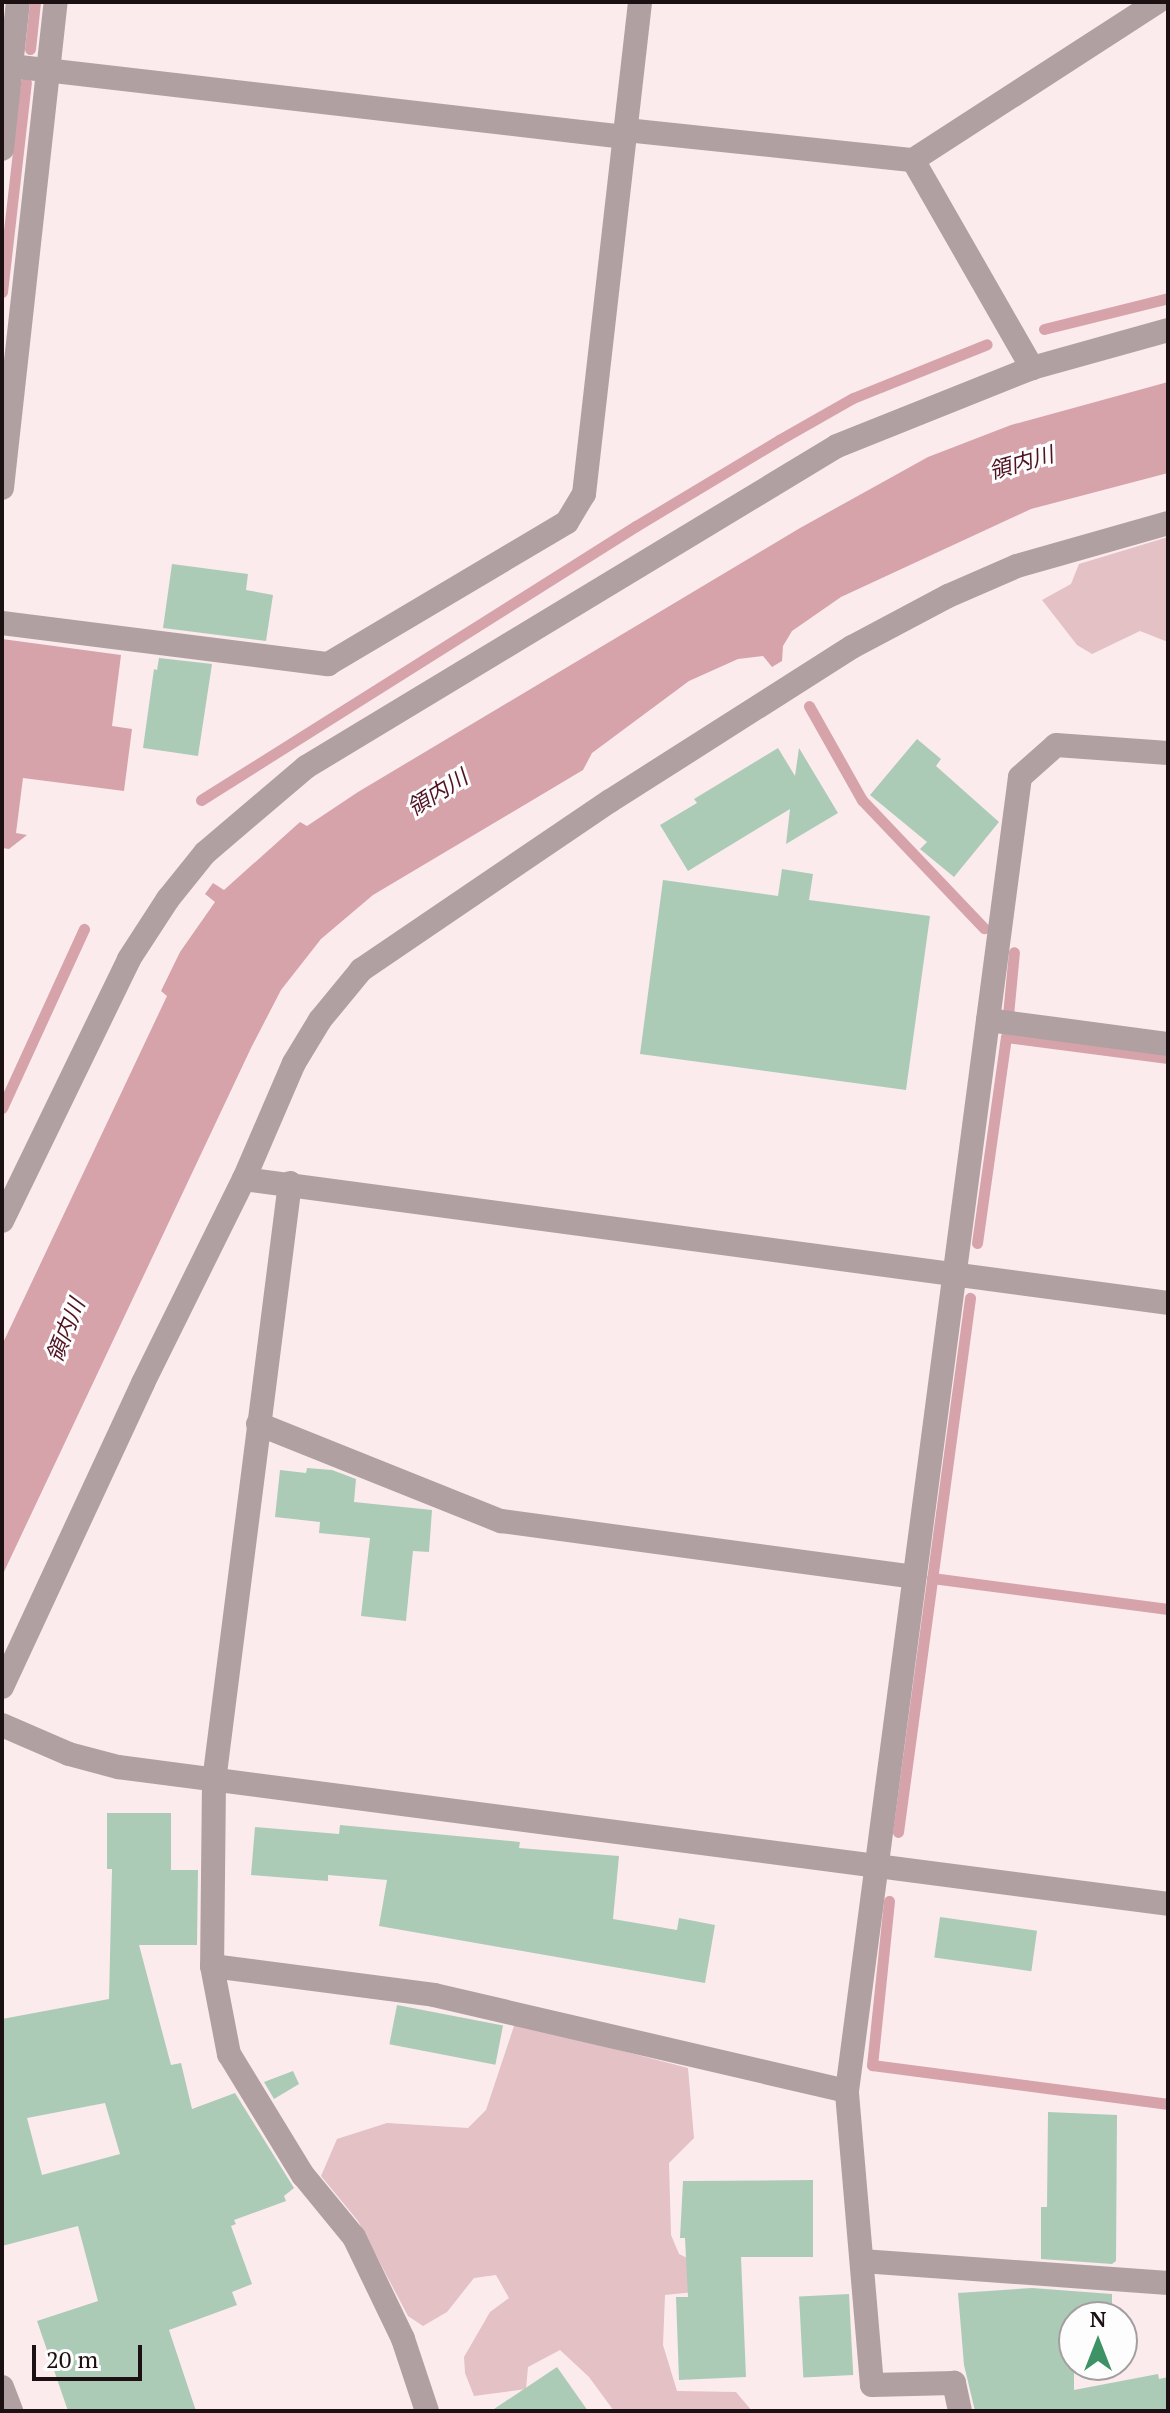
<!DOCTYPE html>
<html>
<head>
<meta charset="utf-8">
<style>
	body { margin:0 }
	#map { position:relative; width:1170px; height:2413px; overflow:hidden; background:#fbebed; font-family:"PT Serif","Noto Sans JP",serif }
	div>[style] { position:absolute }
	.green>* { inset:0; background:#e3c1c5 }
	.water>* { inset:0; background:#d7a3ab }
	.stream>* { height:11px; margin:-5.5px; padding:0 5.5px; transform-origin:5.5px; border-radius:5.5px; background:#d7a3ab }
	.building>* { inset:0; background:#accbb7; transform-origin:0 0 }
	.minor>* { height:24px; margin:-12px; padding:0 12px; transform-origin:12px; border-radius:12px; background:#b1a0a2 }
	span { translate:-50% -50%; white-space:nowrap; text-align:center; line-height:1.15; -webkit-text-stroke:6px #fdfdfd; paint-order:stroke }
	.water-label { font-size:22px; color:#501223; font-style:italic }
	.frame { position:absolute; inset:0; border:4px solid #1d1012; pointer-events:none }
	.north { position:absolute; left:1058px; top:2301px; width:80px; height:80px; box-sizing:border-box; background:#fdfdfd; border:2px solid #a39e9f; border-radius:50%; rotate:0deg; font-size:22px; font-weight:700; line-height:32px; text-align:center; color:#1d1012 }
	.north::after { content:''; display:block; margin:auto; width:28px; height:36px; background:#3e9366; clip-path:polygon(50% 0,100% 100%,50% 72%,0 100%) }
	.scale { position:absolute; left:32px; top:2345px; width:110px; height:36px; box-sizing:border-box; border:4px solid #1d1012; border-top:0; padding-left:10px; font-size:24px; line-height:28px; white-space:nowrap; color:#1d1012; -webkit-text-stroke:6px #fdfdfd; paint-order:stroke }
</style>
</head>
<body>
<div id="map">
	<div class="green">
		<div style="clip-path:polygon(1168px 537px,1168px 642px,1140px 631px,1092px 654px,1077px 645px,1042px 600px,1071px 584px,1079px 564px)"></div>
		<div style="clip-path:polygon(515px 2023px,688px 2068px,694px 2138px,669px 2163px,671px 2235px,679px 2254px,714px 2271px,714px 2290px,665px 2295px,663px 2345px,677px 2391px,736px 2392px,752px 2411px,614px 2411px,589px 2377px,560px 2350px,528px 2367px,526px 2389px,474px 2396px,465px 2373px,464px 2357px,490px 2312px,509px 2298px,496px 2275px,474px 2278px,447px 2312px,423px 2326px,408px 2316px,358px 2221px,321px 2176px,337px 2139px,387px 2123px,468px 2128px,486px 2110px)"></div>
	</div>
	<div class="water">
		<div style="clip-path:polygon(1168px 382px,1168px 473px,1031px 509px,841px 597px,792px 631px,783px 646px,782px 661px,772px 667px,763px 656px,738px 659px,689px 681px,592px 753px,583px 770px,373px 895px,321px 939px,281px 990px,251px 1048px,2px 1576px,2px 1345px,167px 996px,161px 991px,180px 952px,215px 902px,205px 894px,213px 883px,224px 890px,300px 822px,307px 826px,358px 792px,800px 528px,928px 457px,1011px 425px)"></div>
		<div style="clip-path:polygon(2px 639px,121px 655px,112px 726px,132px 729px,124px 791px,23px 778px,16px 833px,27px 835px,9px 849px,2px 848px)"></div>
	</div>
	<div class="stream">
		<div style="left:30px;top:49px;width:47px;rotate:-83.9deg"></div>
		<div style="left:2px;top:292px;width:211px;rotate:-83.5deg"></div>
		<div style="left:1044px;top:329px;width:128px;rotate:-14deg"></div>
		<div style="left:809px;top:706px;width:108px;rotate:60.6deg"></div>
		<div style="left:862px;top:800px;width:177px;rotate:46.4deg"></div>
		<div style="left:201px;top:800px;width:514px;rotate:-32.21deg"></div>
		<div style="left:636px;top:526px;width:167px;rotate:-31deg"></div>
		<div style="left:779px;top:440px;width:85px;rotate:-29.6deg"></div>
		<div style="left:853px;top:398px;width:144px;rotate:-21.9deg"></div>
		<div style="left:1008px;top:1015px;width:63px;rotate:-84.6deg"></div>
		<div style="left:2px;top:1108px;width:197px;rotate:-65.4deg"></div>
		<div style="left:977px;top:1243px;width:208px;rotate:-82deg"></div>
		<div style="left:1006px;top:1037px;width:163px;rotate:7.4deg"></div>
		<div style="left:932px;top:1578px;width:238px;rotate:7.5deg"></div>
		<div style="left:898px;top:1832px;width:539px;rotate:-82.32deg"></div>
		<div style="left:889px;top:1901px;width:165px;rotate:95.9deg"></div>
		<div style="left:872px;top:2065px;width:299px;rotate:7.5deg"></div>
	</div>
	<div class="building">
		<div style="clip-path:polygon(172px 564px,248px 574px,246px 590px,273px 595px,266px 641px,163px 628px)"></div>
		<div style="clip-path:polygon(159px 658px,212px 664px,198px 756px,143px 748px,154px 669px,157px 670px)"></div>
		<div style="clip-path:polygon(917px 739px,941px 759px,936px 766px,999px 822px,954px 877px,920px 849px,927px 842px,870px 795px)"></div>
		<div style="clip-path:polygon(778px 748px,795px 776px,799px 748px,838px 813px,786px 844px,790px 809px,688px 871px,660px 825px,697px 803px,694px 799px)"></div>
		<div style="clip-path:polygon(782px 869px,813px 874px,809px 900px,930px 916px,906px 1090px,640px 1054px,663px 880px,778px 896px)"></div>
		<div style="clip-path:polygon(307px 1468px,332px 1470px,356px 1479px,354px 1502px,432px 1510px,429px 1552px,413px 1551px,406px 1621px,361px 1616px,370px 1538px,319px 1533px,320px 1522px,275px 1517px,280px 1470px,306px 1473px)"></div>
		<div style="clip-path:polygon(evenodd,107px 1813px,171px 1813px,171px 1870px,198px 1870px,197px 1945px,139px 1945px,171px 2065px,181px 2063px,192px 2109px,235px 2093px,294px 2188px,284px 2196px,286px 2201px,234px 2220px,236px 2224px,231px 2226px,252px 2284px,232px 2292px,237px 2305px,169px 2330px,196px 2411px,68px 2411px,37px 2321px,98px 2301px,78px 2226px,2px 2246px,2px 2019px,109px 1999px,112px 1869px,107px 1869px,107px 1813px,105px 2103px,120px 2154px,42px 2175px,27px 2118px,105px 2103px)"></div>
		<div style="clip-path:polygon(340px 1825px,520px 1842px,519px 1848px,619px 1856px,613px 1919px,677px 1930px,679px 1918px,715px 1925px,705px 1983px,379px 1926px,387px 1880px,328px 1875px,328px 1881px,251px 1875px,255px 1827px,339px 1834px)"></div>
		<div style="left:940px;top:1917px;width:98px;height:41px;rotate:8deg"></div>
		<div style="left:397px;top:2005px;width:108px;height:40px;rotate:11deg"></div>
		<div style="clip-path:polygon(293px 2071px,299px 2084px,274px 2099px,264px 2082px)"></div>
		<div style="clip-path:polygon(1048px 2112px,1117px 2115px,1116px 2261px,1112px 2264px,1041px 2259px,1041px 2207px,1047px 2207px)"></div>
		<div style="clip-path:polygon(813px 2180px,813px 2257px,741px 2257px,746px 2377px,679px 2380px,676px 2297px,688px 2297px,685px 2238px,680px 2238px,683px 2181px)"></div>
		<div style="clip-path:polygon(1032px 2288px,1112px 2294px,1112px 2317px,1074px 2317px,1074px 2390px,1158px 2374px,1159px 2379px,1168px 2377px,1168px 2411px,975px 2411px,964px 2365px,958px 2293px)"></div>
		<div style="left:849px;top:2294px;width:81px;height:50px;rotate:87deg"></div>
		<div style="clip-path:polygon(557px 2367px,588px 2411px,491px 2411px)"></div>
	</div>
	<div class="minor">
		<div style="left:11px;top:66px;width:618px;rotate:6.6deg"></div>
		<div style="left:626px;top:130px;width:289px;rotate:6deg"></div>
		<div style="left:913px;top:160px;width:291px;rotate:-32.9deg"></div>
		<div style="left:2px;top:149px;width:148px;rotate:-83.8deg"></div>
		<div style="left:913px;top:160px;width:240px;rotate:60.2deg"></div>
		<div style="left:2px;top:488px;width:489px;rotate:-83.7deg"></div>
		<div style="left:2px;top:623px;width:329px;rotate:7.2deg"></div>
		<div style="left:328px;top:664px;width:278px;rotate:-30.7deg"></div>
		<div style="left:567px;top:522px;width:33px;rotate:-59deg"></div>
		<div style="left:584px;top:494px;width:495px;rotate:-83.5deg"></div>
		<div style="left:988px;top:1020px;width:182px;rotate:7.6deg"></div>
		<div style="left:244px;top:1179px;width:932px;rotate:7.64deg"></div>
		<div style="left:290px;top:1183px;width:603px;rotate:97.24deg"></div>
		<div style="left:214px;top:1781px;width:185px;rotate:90.6deg"></div>
		<div style="left:212px;top:1966px;width:90px;rotate:79.1deg"></div>
		<div style="left:229px;top:2054px;width:142px;rotate:58.6deg"></div>
		<div style="left:303px;top:2175px;width:80px;rotate:50.6deg"></div>
		<div style="left:354px;top:2237px;width:113px;rotate:64.3deg"></div>
		<div style="left:403px;top:2339px;width:76px;rotate:71.6deg"></div>
		<div style="left:2px;top:1221px;width:291px;rotate:-64.1deg"></div>
		<div style="left:129px;top:959px;width:72px;rotate:-57deg"></div>
		<div style="left:168px;top:899px;width:59px;rotate:-51.2deg"></div>
		<div style="left:205px;top:853px;width:133px;rotate:-40.4deg"></div>
		<div style="left:306px;top:767px;width:620px;rotate:-31.15deg"></div>
		<div style="left:837px;top:446px;width:210px;rotate:-21.8deg"></div>
		<div style="left:1032px;top:368px;width:141px;rotate:-15.6deg"></div>
		<div style="left:258px;top:1424px;width:262px;rotate:21.8deg"></div>
		<div style="left:501px;top:1521px;width:417px;rotate:7.7deg"></div>
		<div style="left:2px;top:1687px;width:335px;rotate:-65.1deg"></div>
		<div style="left:143px;top:1383px;width:228px;rotate:-63.7deg"></div>
		<div style="left:244px;top:1179px;width:126px;rotate:-66.7deg"></div>
		<div style="left:294px;top:1063px;width:50px;rotate:-58.8deg"></div>
		<div style="left:320px;top:1020px;width:65px;rotate:-50.6deg"></div>
		<div style="left:361px;top:970px;width:301px;rotate:-34.2deg"></div>
		<div style="left:610px;top:801px;width:287px;rotate:-32.5deg"></div>
		<div style="left:852px;top:647px;width:109px;rotate:-28deg"></div>
		<div style="left:948px;top:596px;width:75px;rotate:-23.5deg"></div>
		<div style="left:1017px;top:566px;width:157px;rotate:-15.9deg"></div>
		<div style="left:2px;top:1725px;width:73px;rotate:23.4deg"></div>
		<div style="left:69px;top:1754px;width:51px;rotate:14.9deg"></div>
		<div style="left:118px;top:1767px;width:1059px;rotate:7.43deg"></div>
		<div style="left:212px;top:1966px;width:224px;rotate:7.4deg"></div>
		<div style="left:434px;top:1995px;width:424px;rotate:13.1deg"></div>
		<div style="left:862px;top:2261px;width:307px;rotate:4.1deg"></div>
		<div style="left:2px;top:2387px;width:26px;rotate:69deg"></div>
		<div style="left:960px;top:2411px;width:29px;rotate:-102deg"></div>
		<div style="left:954px;top:2383px;width:82px;rotate:178.6deg"></div>
		<div style="left:872px;top:2385px;width:295px;rotate:-94.9deg"></div>
		<div style="left:847px;top:2091px;width:1325px;rotate:-82.5deg"></div>
		<div style="left:1020px;top:777px;width:48px;rotate:-41.6deg"></div>
		<div style="left:1056px;top:745px;width:112px;rotate:4.1deg"></div>
	</div>
	<div class="water-label">
		<span style="left:1021px;top:462px;rotate:-16deg">領内川</span>
		<span style="left:437px;top:792px;rotate:-32deg">領内川</span>
		<span style="left:65px;top:1330px;rotate:-68deg">領内川</span>
	</div>
	<div class="frame"></div>
	<div class="north">N</div>
	<div class="scale">20 m</div>
</div>
</body>
</html>
